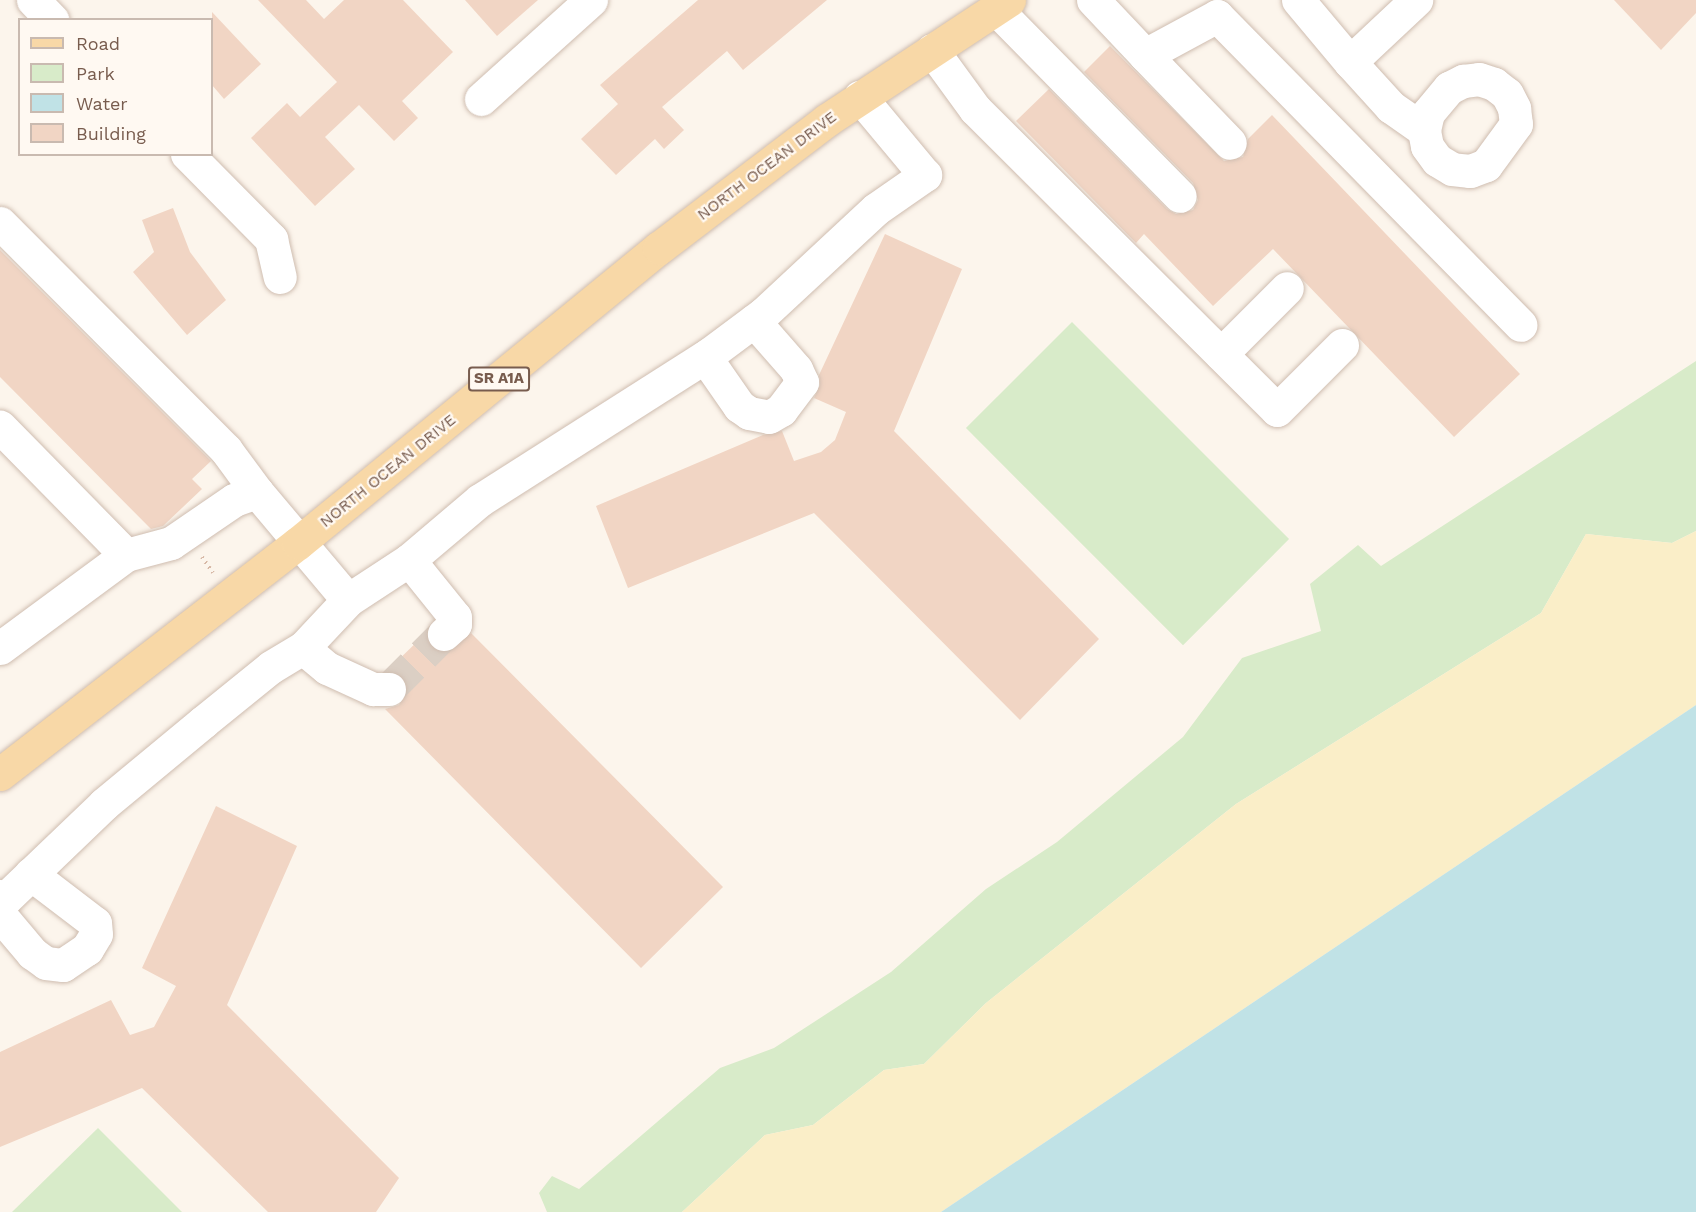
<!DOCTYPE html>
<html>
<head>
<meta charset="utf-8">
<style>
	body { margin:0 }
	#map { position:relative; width:1696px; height:1212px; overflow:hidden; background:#fcf5ec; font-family:"Work Sans",sans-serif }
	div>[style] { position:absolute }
	.green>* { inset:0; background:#d8ebc9; transform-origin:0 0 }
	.sand>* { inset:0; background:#faeec8 }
	.water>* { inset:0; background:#c0e2e6 }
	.building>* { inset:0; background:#f1d5c4 }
	.minor-tunnel>* { height:33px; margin-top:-16.5px; transform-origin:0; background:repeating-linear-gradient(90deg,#dbcfc4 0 33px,transparent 0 49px) }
	.path>* { height:4px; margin-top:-2px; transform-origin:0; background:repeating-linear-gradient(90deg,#d7b8a6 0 1.5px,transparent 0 6px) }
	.roads { filter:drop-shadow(0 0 2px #cfbdb0) drop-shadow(0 0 2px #cfbdb0) }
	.minor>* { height:33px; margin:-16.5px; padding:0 16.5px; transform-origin:16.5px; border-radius:16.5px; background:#fff }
	.major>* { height:33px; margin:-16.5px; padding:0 16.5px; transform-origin:16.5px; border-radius:16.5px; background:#f8d8a7 }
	span { translate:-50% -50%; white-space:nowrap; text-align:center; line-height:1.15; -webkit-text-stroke:4.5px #fff9f2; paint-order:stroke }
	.shield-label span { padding:2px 4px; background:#fff9f2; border:2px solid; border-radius:4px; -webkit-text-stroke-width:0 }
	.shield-label { font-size:15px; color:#785c4e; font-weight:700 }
	.street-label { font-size:16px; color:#785c4e }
	.legend { position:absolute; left:18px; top:18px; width:195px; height:138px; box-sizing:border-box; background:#fff9f2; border:2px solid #c9bab0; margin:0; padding:8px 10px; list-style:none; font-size:18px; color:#785c4e }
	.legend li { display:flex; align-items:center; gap:12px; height:30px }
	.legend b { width:30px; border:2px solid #c9bab0 }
</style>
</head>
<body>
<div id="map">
	<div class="green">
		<div style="left:1072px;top:322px;width:307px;height:150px;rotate:45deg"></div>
		<div style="clip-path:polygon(1696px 361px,1696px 531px,1672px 543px,1586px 534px,1541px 613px,1236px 804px,986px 1003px,924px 1064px,884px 1070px,813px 1125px,765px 1135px,682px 1212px,547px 1212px,539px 1193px,552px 1176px,579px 1189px,720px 1068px,774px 1048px,891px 972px,986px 889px,1057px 842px,1183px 737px,1242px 658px,1321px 631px,1310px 584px,1358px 545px,1381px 566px)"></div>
		<div style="clip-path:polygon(98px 1128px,182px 1212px,12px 1212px)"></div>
	</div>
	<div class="sand">
		<div style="clip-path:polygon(1696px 531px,1696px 705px,941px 1212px,682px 1212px,765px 1135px,813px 1125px,884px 1070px,924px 1064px,986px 1003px,1236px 804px,1541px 613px,1586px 534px,1672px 543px)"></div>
	</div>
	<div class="water">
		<div style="clip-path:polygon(1696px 705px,1696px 1212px,941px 1212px)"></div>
	</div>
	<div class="building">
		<div style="clip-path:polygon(258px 0,306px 0,324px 19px,344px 0,403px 0,453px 52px,402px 101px,418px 118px,394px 141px,359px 105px,325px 137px,355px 169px,315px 206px,251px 138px,287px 103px,300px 117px,337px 82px)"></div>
		<div style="clip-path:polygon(465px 0,538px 0,497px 36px)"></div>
		<div style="clip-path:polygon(698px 0,827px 0,743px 70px,727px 51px,662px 107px,684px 130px,664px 149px,655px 139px,616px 175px,581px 139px,618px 104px,600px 85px)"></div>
		<div style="clip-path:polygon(1614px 0,1696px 0,1696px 13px,1661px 50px)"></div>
		<div style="clip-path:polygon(212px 12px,261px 64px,224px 99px,212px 85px)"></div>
		<div style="clip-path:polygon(1110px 46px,1224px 161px,1243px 157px,1248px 139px,1272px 115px,1520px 374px,1454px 437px,1273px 249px,1213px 306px,1144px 234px,1136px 243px,1016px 121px,1049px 89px,1167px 209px,1176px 214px,1193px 210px,1198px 200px,1193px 183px,1084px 72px)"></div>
		<div style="clip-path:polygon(173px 208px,190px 252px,226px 300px,187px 335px,133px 272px,154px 252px,142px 220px)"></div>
		<div style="clip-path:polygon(885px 234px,962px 269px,894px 431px,1099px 639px,1020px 720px,814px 513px,628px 588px,596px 506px,763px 435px,782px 431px,794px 461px,821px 452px,835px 440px,846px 412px,814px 398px,820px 385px,819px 375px)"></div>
		<div style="clip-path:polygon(0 250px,211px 461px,192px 479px,202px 489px,163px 526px,151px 529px,0 377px)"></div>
		<div style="clip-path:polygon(426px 633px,431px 647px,447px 652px,471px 633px,723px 887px,641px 968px,385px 709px,399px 705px,408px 690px,399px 673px,388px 670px)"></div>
		<div style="clip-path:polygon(216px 806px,297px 846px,227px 1005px,399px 1178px,376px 1212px,268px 1212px,142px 1088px,0 1147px,0 1052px,111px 1000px,130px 1035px,154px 1027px,176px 986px,142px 968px)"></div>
	</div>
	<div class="minor-tunnel">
		<div style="left:389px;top:689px;width:78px;rotate:-45deg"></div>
	</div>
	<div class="path">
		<div style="left:202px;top:557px;width:19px;rotate:55deg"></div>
	</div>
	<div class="roads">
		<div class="minor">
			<div style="left:33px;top:0;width:28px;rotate:46deg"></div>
			<div style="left:1093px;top:0;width:76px;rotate:46.6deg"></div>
			<div style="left:1145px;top:55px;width:82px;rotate:-28.4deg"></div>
			<div style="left:1217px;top:16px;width:433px;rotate:45.5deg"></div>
			<div style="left:1298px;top:0;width:81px;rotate:50deg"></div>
			<div style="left:1350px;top:62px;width:91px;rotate:-43.2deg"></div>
			<div style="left:996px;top:9px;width:262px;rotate:45.5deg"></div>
			<div style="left:932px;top:50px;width:73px;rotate:53.9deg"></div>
			<div style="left:975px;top:109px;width:426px;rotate:44.9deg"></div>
			<div style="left:1277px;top:410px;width:92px;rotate:-45deg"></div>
			<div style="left:1145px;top:55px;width:122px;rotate:46deg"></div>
			<div style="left:1350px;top:62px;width:61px;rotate:47.7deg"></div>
			<div style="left:1391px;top:107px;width:40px;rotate:34.9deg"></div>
			<div style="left:1479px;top:79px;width:16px;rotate:18deg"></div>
			<div style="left:1494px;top:84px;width:16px;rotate:38deg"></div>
			<div style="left:1507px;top:94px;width:16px;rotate:63deg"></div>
			<div style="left:1514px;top:108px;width:16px;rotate:83deg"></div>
			<div style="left:1516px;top:124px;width:51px;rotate:126.2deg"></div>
			<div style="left:1486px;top:165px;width:17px;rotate:159deg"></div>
			<div style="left:1470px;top:171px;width:18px;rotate:-174deg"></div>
			<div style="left:1452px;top:169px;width:17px;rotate:-149deg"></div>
			<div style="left:1437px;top:160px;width:17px;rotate:-126deg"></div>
			<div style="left:1427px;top:146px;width:16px;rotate:-101deg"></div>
			<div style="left:1424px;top:130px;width:17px;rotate:-77deg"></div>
			<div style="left:1428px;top:113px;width:33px;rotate:-50deg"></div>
			<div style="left:1449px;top:88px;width:16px;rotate:-27deg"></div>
			<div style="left:1463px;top:81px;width:16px;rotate:-7deg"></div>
			<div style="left:481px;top:99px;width:148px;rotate:-42deg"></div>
			<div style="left:187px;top:154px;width:120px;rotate:45.3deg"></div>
			<div style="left:271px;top:239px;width:39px;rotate:77deg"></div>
			<div style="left:0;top:223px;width:320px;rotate:45.1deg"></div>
			<div style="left:226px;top:450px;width:52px;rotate:53.6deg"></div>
			<div style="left:257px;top:492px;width:24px;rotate:161deg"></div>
			<div style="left:234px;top:500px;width:76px;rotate:145.7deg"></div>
			<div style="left:171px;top:543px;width:47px;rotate:165.1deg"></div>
			<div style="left:126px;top:555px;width:180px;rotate:-134.5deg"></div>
			<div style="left:1221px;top:354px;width:93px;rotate:-45deg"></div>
			<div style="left:705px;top:357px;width:60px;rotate:55.2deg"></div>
			<div style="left:739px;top:406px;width:12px;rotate:35deg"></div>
			<div style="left:749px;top:413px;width:20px;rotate:11deg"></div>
			<div style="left:769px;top:417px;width:14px;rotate:-30deg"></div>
			<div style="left:781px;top:410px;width:35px;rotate:-53deg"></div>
			<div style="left:802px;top:382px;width:14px;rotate:-115deg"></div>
			<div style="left:796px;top:369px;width:64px;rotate:-131.2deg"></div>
			<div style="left:409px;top:560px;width:73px;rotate:51.1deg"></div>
			<div style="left:455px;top:617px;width:7px;rotate:90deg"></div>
			<div style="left:455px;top:624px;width:15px;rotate:138deg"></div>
			<div style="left:348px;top:600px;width:73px;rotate:-33.3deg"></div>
			<div style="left:409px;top:560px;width:93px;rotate:-40.2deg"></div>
			<div style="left:480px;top:500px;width:270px;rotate:-32.5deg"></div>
			<div style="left:708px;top:355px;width:69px;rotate:-36.7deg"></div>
			<div style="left:763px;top:314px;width:154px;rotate:-42.9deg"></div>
			<div style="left:876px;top:209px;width:60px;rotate:-34.8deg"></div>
			<div style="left:925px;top:175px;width:102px;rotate:-129.8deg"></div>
			<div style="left:0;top:648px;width:157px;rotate:-36.4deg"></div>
			<div style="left:303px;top:648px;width:31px;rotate:40deg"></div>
			<div style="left:327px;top:668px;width:51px;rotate:24.5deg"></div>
			<div style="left:373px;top:689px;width:16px"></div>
			<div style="left:0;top:896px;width:6px;rotate:45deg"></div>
			<div style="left:4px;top:900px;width:139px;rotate:-43.8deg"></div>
			<div style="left:104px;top:804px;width:129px;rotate:-39.6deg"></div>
			<div style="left:203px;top:722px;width:87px;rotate:-39deg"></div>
			<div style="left:271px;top:667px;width:37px;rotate:-31deg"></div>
			<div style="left:303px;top:648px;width:66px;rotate:-46.8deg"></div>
			<div style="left:348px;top:600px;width:141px;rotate:-130.1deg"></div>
			<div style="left:0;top:915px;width:50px;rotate:49.9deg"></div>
			<div style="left:32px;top:953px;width:17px;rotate:36deg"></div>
			<div style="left:46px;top:963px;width:17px;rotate:7deg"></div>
			<div style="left:63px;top:965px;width:29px;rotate:-34deg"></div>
			<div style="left:87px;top:949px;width:17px;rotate:-59deg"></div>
			<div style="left:96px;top:934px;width:11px;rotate:-95deg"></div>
			<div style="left:95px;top:923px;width:81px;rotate:-142.6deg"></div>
		</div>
		<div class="major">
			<div style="left:0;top:774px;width:377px;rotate:-37.8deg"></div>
			<div style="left:298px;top:543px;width:466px;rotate:-39.3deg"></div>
			<div style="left:659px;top:248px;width:211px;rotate:-37.3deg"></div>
			<div style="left:827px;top:120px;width:218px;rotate:-33.4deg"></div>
		</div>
	</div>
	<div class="shield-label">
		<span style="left:499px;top:379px">SR A1A</span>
	</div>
	<div class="street-label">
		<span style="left:767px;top:166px;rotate:-37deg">NORTH OCEAN DRIVE</span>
		<span style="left:388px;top:471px;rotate:-39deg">NORTH OCEAN DRIVE</span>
	</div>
	<ul class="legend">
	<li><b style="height:8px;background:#f8d8a7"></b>Road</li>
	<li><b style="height:16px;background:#d8ebc9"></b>Park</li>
	<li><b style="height:16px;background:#c0e2e6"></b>Water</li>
	<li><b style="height:16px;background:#f1d5c4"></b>Building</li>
	</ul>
</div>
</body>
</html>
